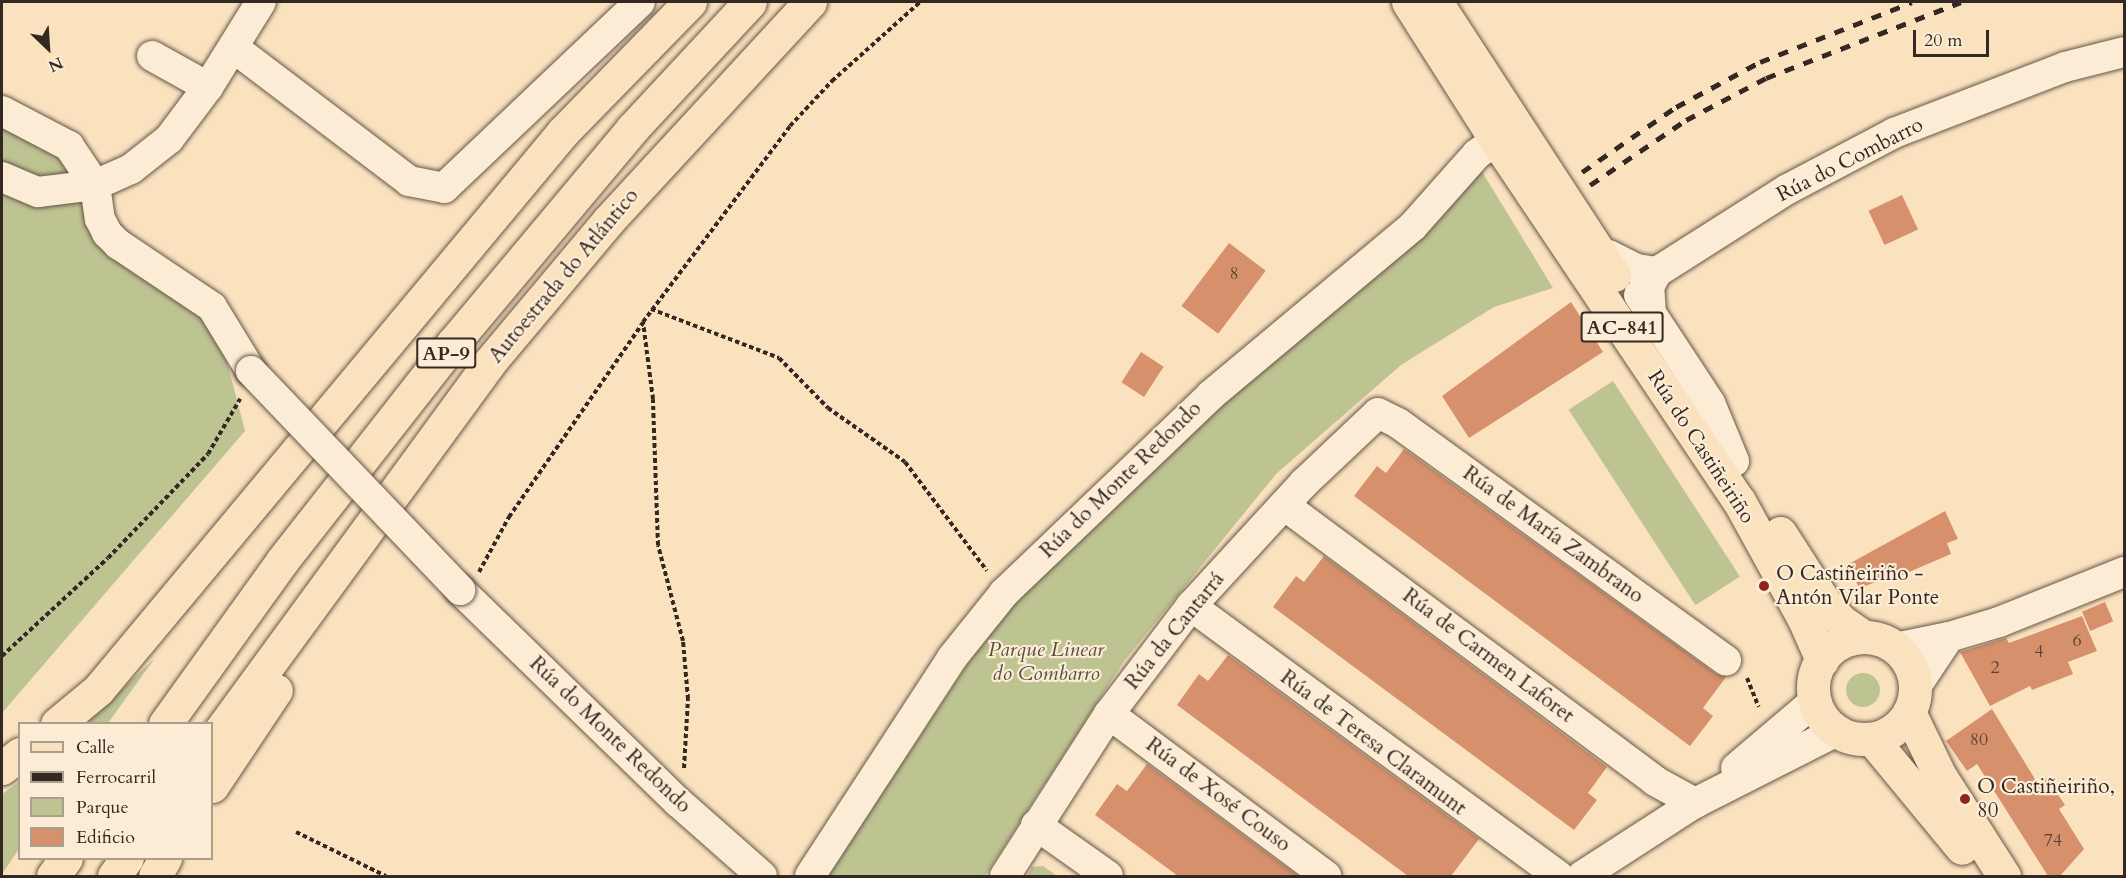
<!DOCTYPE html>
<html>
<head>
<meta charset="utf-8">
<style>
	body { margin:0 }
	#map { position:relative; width:2126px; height:878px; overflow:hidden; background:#fbe2bf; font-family:Cardo,serif }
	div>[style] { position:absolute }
	.green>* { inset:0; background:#bec392; transform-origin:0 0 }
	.round { border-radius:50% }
	.building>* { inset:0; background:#d6906c; transform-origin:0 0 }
	.path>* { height:4px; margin-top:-2px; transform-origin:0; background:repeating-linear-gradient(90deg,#332922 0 4.5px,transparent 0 7.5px) }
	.roads { filter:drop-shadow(0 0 2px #655749) drop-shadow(0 0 2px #655749) }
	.minor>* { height:30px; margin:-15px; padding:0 15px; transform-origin:15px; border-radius:15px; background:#fcecd5 }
	.major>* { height:33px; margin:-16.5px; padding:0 16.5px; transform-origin:16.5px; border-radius:16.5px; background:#fbe2bf }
	.major>.ring { margin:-16.5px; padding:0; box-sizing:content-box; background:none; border:33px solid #fbe2bf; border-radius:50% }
	.highway>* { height:33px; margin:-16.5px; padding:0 16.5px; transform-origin:16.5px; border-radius:16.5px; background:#fbe2bf }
	.rail>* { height:4.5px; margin-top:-2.25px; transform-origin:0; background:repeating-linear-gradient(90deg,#332922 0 10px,transparent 0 20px) }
	.bridges { filter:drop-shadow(0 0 2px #655749) drop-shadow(0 0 2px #655749) }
	.minor-bridge>* { height:30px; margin:-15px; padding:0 15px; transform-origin:15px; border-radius:15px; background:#fcecd5 }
	.dots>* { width:16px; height:16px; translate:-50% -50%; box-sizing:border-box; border:3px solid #fcecd5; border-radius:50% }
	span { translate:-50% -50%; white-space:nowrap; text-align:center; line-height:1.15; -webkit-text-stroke:4.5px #fcecd5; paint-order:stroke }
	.number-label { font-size:18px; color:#5c4334 }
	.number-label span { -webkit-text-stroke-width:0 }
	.shield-label span { padding:2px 4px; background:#fcecd5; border:2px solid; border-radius:4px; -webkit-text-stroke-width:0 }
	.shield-label { font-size:20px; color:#332922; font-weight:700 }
	.street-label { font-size:21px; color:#332922 }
	.poi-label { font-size:21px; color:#332922 }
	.left { translate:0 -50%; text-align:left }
	.park-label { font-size:21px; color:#56503e; font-style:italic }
	.frame { position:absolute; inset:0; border:3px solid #332922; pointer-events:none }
	.legend { position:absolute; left:18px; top:722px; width:195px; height:138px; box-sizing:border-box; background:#fcecd5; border:2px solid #ac9e8d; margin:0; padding:8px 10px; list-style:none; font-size:18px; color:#332922 }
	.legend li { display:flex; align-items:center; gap:12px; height:30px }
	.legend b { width:30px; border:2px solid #ac9e8d }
	.north { position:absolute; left:18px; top:18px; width:60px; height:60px; -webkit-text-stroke:4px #fcecd5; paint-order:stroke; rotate:155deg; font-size:16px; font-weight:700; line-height:24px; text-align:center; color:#332922 }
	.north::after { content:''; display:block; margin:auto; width:21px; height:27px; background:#332922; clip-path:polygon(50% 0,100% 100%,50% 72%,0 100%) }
	.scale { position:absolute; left:1913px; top:30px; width:76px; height:27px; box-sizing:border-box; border:3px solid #332922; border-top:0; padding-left:8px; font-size:18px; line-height:21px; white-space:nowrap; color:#332922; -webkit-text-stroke:4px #fcecd5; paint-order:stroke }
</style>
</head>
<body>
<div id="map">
	<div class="green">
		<div style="clip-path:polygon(2px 124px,45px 144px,218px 327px,245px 431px,2px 713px)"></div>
		<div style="clip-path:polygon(1481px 170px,1553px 288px,1494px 307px,1401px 365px,1276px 474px,1124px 661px,985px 876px,828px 876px,1006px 605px,1138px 478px,1436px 221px)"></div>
		<div style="left:1613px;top:381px;width:233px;height:53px;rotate:57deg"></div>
		<div style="clip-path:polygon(155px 658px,108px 723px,86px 723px)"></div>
		<div class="round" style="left:1846px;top:673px;width:34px;height:34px"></div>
		<div style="clip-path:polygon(19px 782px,19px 849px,2px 874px,2px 794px)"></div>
		<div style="clip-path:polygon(1043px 866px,1057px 876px,1027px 876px,1032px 867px)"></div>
	</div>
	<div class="building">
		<div style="left:1902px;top:195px;width:38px;height:37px;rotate:65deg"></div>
		<div style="left:1229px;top:243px;width:46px;height:79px;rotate:37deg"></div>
		<div style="clip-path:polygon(1571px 302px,1603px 352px,1469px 438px,1442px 396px)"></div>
		<div style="left:1141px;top:352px;width:27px;height:36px;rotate:33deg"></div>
		<div style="clip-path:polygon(1404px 449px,1716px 674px,1726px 677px,1703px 708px,1713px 716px,1690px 746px,1354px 496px,1377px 466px,1386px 473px)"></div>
		<div style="clip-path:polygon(1945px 511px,1958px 539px,1947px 543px,1951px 554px,1888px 581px,1886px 578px,1860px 588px,1845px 566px)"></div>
		<div style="clip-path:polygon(1324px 556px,1607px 767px,1588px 793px,1597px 800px,1574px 830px,1273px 607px,1296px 576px,1304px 582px)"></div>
		<div style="left:2105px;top:602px;width:21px;height:25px;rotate:67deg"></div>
		<div style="clip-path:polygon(2082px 616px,2097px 651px,2068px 662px,2073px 674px,2032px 690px,2030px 686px,1990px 706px,1960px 652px,2006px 638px,2009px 643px)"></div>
		<div style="clip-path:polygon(1228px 655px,1479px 839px,1451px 876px,1408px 876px,1177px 705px,1199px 674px,1208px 681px)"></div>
		<div style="clip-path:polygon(1992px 709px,2038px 784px,2047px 778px,2065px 805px,2059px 809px,2084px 849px,2060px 876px,2048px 876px,1977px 764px,1967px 771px,1946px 741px)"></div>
		<div style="clip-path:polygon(1147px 764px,1298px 876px,1178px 876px,1095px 815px,1117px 784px,1127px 791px)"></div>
	</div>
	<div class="path">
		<div style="left:651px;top:309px;width:137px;rotate:20.9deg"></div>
		<div style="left:779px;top:358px;width:70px;rotate:45.6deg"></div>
		<div style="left:828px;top:408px;width:94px;rotate:35deg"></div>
		<div style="left:905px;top:462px;width:136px;rotate:53deg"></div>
		<div style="left:479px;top:572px;width:63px;rotate:-61.4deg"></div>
		<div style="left:509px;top:517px;width:236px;rotate:-55.4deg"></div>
		<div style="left:2px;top:656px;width:144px;rotate:-42.8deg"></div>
		<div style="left:108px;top:558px;width:144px;rotate:-46.1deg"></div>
		<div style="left:208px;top:454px;width:64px;rotate:-59.8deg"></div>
		<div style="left:1747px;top:678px;width:31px;rotate:68deg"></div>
		<div style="left:684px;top:768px;width:69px;rotate:-86.7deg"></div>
		<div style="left:688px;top:699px;width:58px;rotate:-94.9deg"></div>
		<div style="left:683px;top:641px;width:99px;rotate:-104.6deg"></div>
		<div style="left:658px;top:545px;width:146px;rotate:-92deg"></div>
		<div style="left:653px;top:399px;width:78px;rotate:-97.4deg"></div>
		<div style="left:643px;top:322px;width:245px;rotate:-53.1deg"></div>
		<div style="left:790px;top:126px;width:62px;rotate:-47deg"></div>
		<div style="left:832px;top:81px;width:118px;rotate:-41.9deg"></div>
		<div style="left:296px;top:832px;width:100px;rotate:26.1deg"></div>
	</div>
	<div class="roads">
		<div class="minor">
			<div style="left:234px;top:48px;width:220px;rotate:37.2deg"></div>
			<div style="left:409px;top:181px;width:36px;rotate:11deg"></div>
			<div style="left:444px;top:188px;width:270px;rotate:-43.5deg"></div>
			<div style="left:152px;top:56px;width:64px;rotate:29deg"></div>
			<div style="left:2px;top:111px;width:76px;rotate:27.6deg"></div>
			<div style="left:69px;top:146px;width:47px;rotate:56.3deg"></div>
			<div style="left:95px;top:185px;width:34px;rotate:82deg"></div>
			<div style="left:100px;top:219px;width:16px;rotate:63deg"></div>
			<div style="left:107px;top:233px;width:16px;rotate:45deg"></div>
			<div style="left:118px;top:244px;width:113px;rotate:33.8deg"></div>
			<div style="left:212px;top:307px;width:75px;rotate:58.6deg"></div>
			<div style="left:2px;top:177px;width:39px;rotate:23deg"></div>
			<div style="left:38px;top:192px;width:57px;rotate:-7deg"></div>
			<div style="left:95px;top:185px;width:39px;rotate:-24deg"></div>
			<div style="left:131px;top:169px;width:48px;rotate:-38.3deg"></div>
			<div style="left:169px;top:139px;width:65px;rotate:-53.1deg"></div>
			<div style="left:208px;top:87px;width:100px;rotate:-58.1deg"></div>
			<div style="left:1609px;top:255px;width:31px;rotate:27deg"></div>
			<div style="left:1637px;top:269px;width:20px;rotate:9deg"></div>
			<div style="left:1639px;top:295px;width:129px;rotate:56.7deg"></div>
			<div style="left:1710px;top:403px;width:63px;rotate:67.5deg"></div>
			<div style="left:1651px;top:313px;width:26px;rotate:-94deg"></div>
			<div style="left:1649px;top:287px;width:17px;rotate:-62deg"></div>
			<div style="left:1657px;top:272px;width:155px;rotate:-32.4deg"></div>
			<div style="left:1788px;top:189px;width:120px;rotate:-27.8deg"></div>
			<div style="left:1894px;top:133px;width:183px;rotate:-21.1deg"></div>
			<div style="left:2065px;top:67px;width:61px;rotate:-14.3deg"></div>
			<div style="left:1284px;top:505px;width:462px;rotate:36.6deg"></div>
			<div style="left:1655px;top:781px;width:46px;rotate:28.8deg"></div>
			<div style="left:460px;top:590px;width:304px;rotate:44.2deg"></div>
			<div style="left:678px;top:802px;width:112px;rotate:41.4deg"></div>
			<div style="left:1191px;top:606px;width:456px;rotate:36.3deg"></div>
			<div style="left:1895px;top:648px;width:55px;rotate:-11.5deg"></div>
			<div style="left:1949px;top:637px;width:52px;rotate:-16.7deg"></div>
			<div style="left:1999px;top:622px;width:135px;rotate:-21.8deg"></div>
			<div style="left:1915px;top:688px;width:61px;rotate:-56.3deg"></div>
			<div style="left:1109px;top:714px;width:271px;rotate:36.7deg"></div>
			<div style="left:1736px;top:768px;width:104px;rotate:-40.3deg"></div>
			<div style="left:1036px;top:825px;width:88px;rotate:35.3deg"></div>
			<div style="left:810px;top:876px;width:260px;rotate:-56.9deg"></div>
			<div style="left:952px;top:658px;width:83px;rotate:-51.3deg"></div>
			<div style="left:1004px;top:593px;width:286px;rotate:-43.7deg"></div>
			<div style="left:1211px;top:395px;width:263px;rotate:-39.9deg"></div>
			<div style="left:1413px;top:226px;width:96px;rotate:-48.4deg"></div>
			<div style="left:1477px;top:154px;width:24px;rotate:-36deg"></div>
			<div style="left:1005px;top:876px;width:193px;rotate:-57.3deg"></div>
			<div style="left:1109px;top:714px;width:136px;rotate:-52.8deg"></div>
			<div style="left:1191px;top:606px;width:166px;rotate:-47.4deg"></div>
			<div style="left:1303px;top:484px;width:103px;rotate:-43.4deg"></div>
			<div style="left:1378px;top:413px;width:22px;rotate:27deg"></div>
			<div style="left:1398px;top:423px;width:405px;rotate:35.9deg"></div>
			<div style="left:1582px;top:876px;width:135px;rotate:-32.9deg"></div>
			<div style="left:1695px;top:803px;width:159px;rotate:-26.9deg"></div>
		</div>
		<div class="major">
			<div style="left:1408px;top:2px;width:164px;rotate:57.5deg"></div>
			<div style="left:1496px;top:140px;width:435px;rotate:56.1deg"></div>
			<div style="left:1739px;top:501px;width:135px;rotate:61.2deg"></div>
			<div style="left:1804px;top:619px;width:45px;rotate:66.3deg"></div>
			<div style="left:1436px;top:2px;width:326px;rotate:56.9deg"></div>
			<div style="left:1780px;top:533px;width:87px;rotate:57.2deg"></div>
			<div style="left:1827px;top:606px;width:22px;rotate:47deg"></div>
			<div style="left:1842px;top:622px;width:27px;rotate:34deg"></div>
			<div class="ring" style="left:1813px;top:637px;width:69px;height:69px"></div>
			<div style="left:1909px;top:712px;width:71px;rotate:64.2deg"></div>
			<div style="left:1940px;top:776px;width:119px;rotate:57.4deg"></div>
			<div style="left:1872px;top:739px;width:141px;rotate:50.5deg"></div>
		</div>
		<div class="highway">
			<div style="left:57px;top:724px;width:53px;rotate:-39.7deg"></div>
			<div style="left:98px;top:690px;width:726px;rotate:-50.19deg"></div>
			<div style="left:563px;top:132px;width:182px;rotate:-45.7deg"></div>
			<div style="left:165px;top:724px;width:201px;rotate:-54.3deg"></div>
			<div style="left:282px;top:561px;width:278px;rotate:-51.9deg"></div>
			<div style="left:454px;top:342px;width:278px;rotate:-50.1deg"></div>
			<div style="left:632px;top:129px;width:173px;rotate:-47.1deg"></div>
			<div style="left:212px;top:742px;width:469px;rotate:-53.8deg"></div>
			<div style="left:489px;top:363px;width:185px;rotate:-50deg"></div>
			<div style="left:608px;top:221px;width:298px;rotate:-47.3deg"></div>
			<div style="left:2px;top:768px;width:23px;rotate:-38deg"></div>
			<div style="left:212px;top:786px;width:115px;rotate:-56.3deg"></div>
			<div style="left:53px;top:876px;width:22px;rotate:-54deg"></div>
			<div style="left:114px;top:876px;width:22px;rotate:-54deg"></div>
			<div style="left:155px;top:876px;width:21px;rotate:-61deg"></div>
		</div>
	</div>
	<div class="rail">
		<div style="left:1582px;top:172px;width:114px;rotate:-34.7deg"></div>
		<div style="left:1676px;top:107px;width:95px;rotate:-28.2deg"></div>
		<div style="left:1760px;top:62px;width:163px;rotate:-21.5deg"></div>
		<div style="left:1590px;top:185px;width:116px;rotate:-34.1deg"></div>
		<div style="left:1686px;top:120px;width:90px;rotate:-27.7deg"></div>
		<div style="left:1766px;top:78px;width:209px;rotate:-21.3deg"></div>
	</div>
	<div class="bridges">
		<div class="minor-bridge">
			<div style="left:251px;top:371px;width:303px;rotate:46.3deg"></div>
		</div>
	</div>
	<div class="dots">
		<div style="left:1764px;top:586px;background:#8f2418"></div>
		<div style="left:1965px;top:799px;background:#8f2418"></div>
	</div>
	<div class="number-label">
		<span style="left:1234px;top:274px">8</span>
		<span style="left:2077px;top:641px">6</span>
		<span style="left:2039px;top:652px">4</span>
		<span style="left:1995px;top:668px">2</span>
		<span style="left:1979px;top:740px">80</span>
		<span style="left:2053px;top:841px">74</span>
	</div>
	<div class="shield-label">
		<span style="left:1622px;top:327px">AC-841</span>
		<span style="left:446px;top:353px">AP-9</span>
	</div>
	<div class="street-label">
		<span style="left:1850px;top:160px;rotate:-27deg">Rúa do Combarro</span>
		<span style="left:564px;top:276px;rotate:-50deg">Autoestrada do Atlántico</span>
		<span style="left:1701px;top:447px;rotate:57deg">Rúa do Castiñeiriño</span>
		<span style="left:1121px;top:480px;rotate:-44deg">Rúa do Monte Redondo</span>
		<span style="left:1553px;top:535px;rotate:36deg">Rúa de María Zambrano</span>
		<span style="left:1175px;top:631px;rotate:-51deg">Rúa da Cantarrá</span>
		<span style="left:1488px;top:656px;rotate:37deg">Rúa de Carmen Laforet</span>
		<span style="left:610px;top:735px;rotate:44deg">Rúa do Monte Redondo</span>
		<span style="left:1373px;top:743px;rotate:37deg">Rúa de Teresa Claramunt</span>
		<span style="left:1218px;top:795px;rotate:37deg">Rúa de Xosé Couso</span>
	</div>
	<div class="poi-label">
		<span class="left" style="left:1776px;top:586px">O Castiñeiriño -<br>Antón Vilar Ponte</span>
		<span class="left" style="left:1977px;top:799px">O Castiñeiriño,<br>80</span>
	</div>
	<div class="park-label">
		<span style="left:1046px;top:662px">Parque Linear<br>do Combarro</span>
	</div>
	<div class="frame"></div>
	<ul class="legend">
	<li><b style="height:8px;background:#fbe2bf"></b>Calle</li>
	<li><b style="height:8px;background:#332922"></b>Ferrocarril</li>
	<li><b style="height:16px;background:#bec392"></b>Parque</li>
	<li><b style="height:16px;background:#d6906c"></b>Edificio</li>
	</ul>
	<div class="north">N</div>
	<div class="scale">20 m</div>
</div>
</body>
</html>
